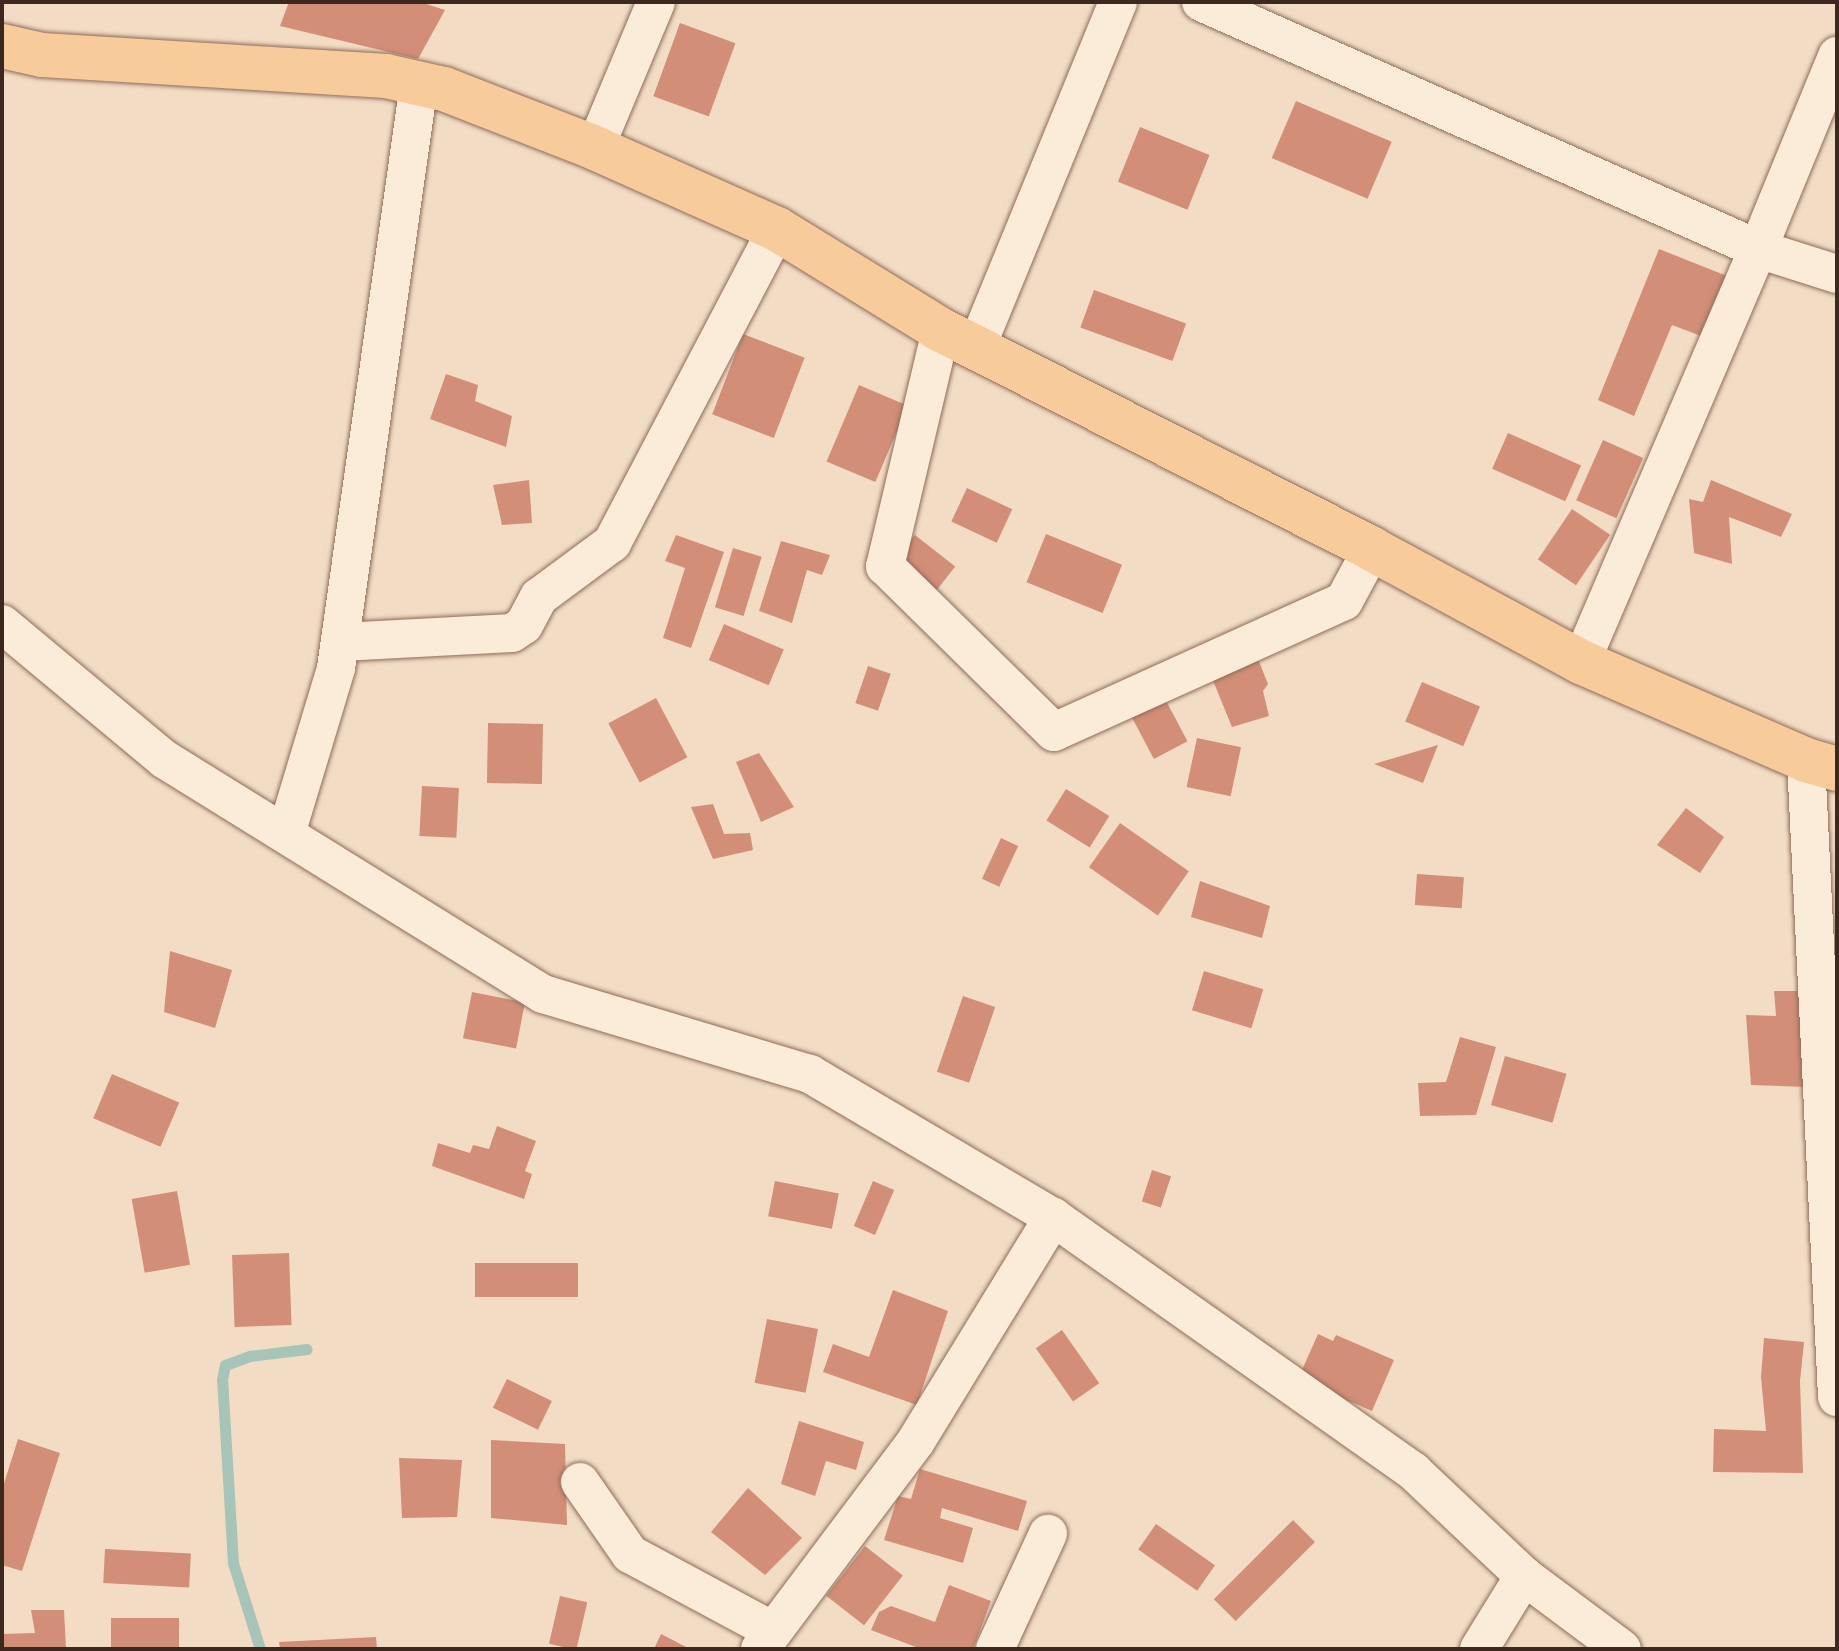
<!DOCTYPE html>
<html>
<head>
<meta charset="utf-8">
<style>
	body { margin:0 }
	#map { position:relative; width:1839px; height:1651px; overflow:hidden; background:#f2ddc4; font-family:"Crimson Pro",serif }
	div>[style] { position:absolute }
	.stream>* { height:11px; margin:-5.5px; padding:0 5.5px; transform-origin:5.5px; border-radius:5.5px; background:#a6c4b7 }
	.building>* { inset:0; background:#d28e77; transform-origin:0 0 }
	.roads { filter:drop-shadow(0 0 2px #8e6c59) drop-shadow(0 0 2px #8e6c59) }
	.minor>* { height:38px; margin:-19px; padding:0 19px; transform-origin:19px; border-radius:19px; background:#fbebd9 }
	.major>* { height:44px; margin:-22px; padding:0 22px; transform-origin:22px; border-radius:22px; background:#f7cb9a }
	span { translate:-50% -50%; white-space:nowrap; text-align:center; line-height:1.15; -webkit-text-stroke:6px #f8e8d5; paint-order:stroke }
	.frame { position:absolute; inset:0; border:4px solid #3d281e; pointer-events:none }
</style>
</head>
<body>
<div id="map">
	<div class="stream">
		<div style="left:260px;top:1649px;width:90px;rotate:-107.4deg"></div>
		<div style="left:233px;top:1563px;width:183px;rotate:-93.4deg"></div>
		<div style="left:222px;top:1380px;width:15px;rotate:-79deg"></div>
		<div style="left:225px;top:1365px;width:27px;rotate:-20deg"></div>
		<div style="left:250px;top:1356px;width:57px;rotate:-7deg"></div>
	</div>
	<div class="building">
		<div style="clip-path:polygon(289px 2px,420px 2px,445px 10px,418px 59px,280px 26px)"></div>
		<div style="left:680px;top:23px;width:59px;height:78px;rotate:20deg"></div>
		<div style="left:1296px;top:101px;width:104px;height:62px;rotate:23deg"></div>
		<div style="left:1140px;top:127px;width:75px;height:59px;rotate:22deg"></div>
		<div style="clip-path:polygon(1659px 249px,1727px 276px,1701px 336px,1672px 325px,1634px 416px,1598px 400px)"></div>
		<div style="left:1094px;top:290px;width:98px;height:40px;rotate:20deg"></div>
		<div style="left:743px;top:334px;width:66px;height:86px;rotate:21deg"></div>
		<div style="clip-path:polygon(446px 374px,478px 385px,475px 401px,512px 416px,506px 447px,430px 419px)"></div>
		<div style="left:859px;top:385px;width:53px;height:83px;rotate:23deg"></div>
		<div style="left:1508px;top:433px;width:80px;height:39px;rotate:24deg"></div>
		<div style="left:1603px;top:440px;width:44px;height:66px;rotate:24deg"></div>
		<div style="clip-path:polygon(529px 480px,532px 523px,502px 525px,493px 485px)"></div>
		<div style="clip-path:polygon(1711px 480px,1792px 514px,1781px 537px,1729px 517px,1732px 564px,1694px 553px,1689px 499px,1703px 502px)"></div>
		<div style="left:967px;top:488px;width:50px;height:37px;rotate:25deg"></div>
		<div style="left:1572px;top:509px;width:46px;height:61px;rotate:34deg"></div>
		<div style="left:1046px;top:534px;width:82px;height:52px;rotate:22deg"></div>
		<div style="clip-path:polygon(676px 535px,724px 552px,691px 648px,663px 638px,685px 568px,665px 561px)"></div>
		<div style="left:915px;top:535px;width:51px;height:34px;rotate:38deg"></div>
		<div style="clip-path:polygon(781px 541px,830px 555px,822px 575px,807px 570px,792px 623px,759px 611px)"></div>
		<div style="left:733px;top:548px;width:30px;height:62px;rotate:17deg"></div>
		<div style="left:724px;top:624px;width:65px;height:39px;rotate:23deg"></div>
		<div style="clip-path:polygon(1254px 649px,1268px 684px,1263px 691px,1269px 716px,1232px 727px,1207px 666px)"></div>
		<div style="left:868px;top:666px;width:24px;height:39px;rotate:19deg"></div>
		<div style="left:1422px;top:682px;width:63px;height:43px;rotate:23deg"></div>
		<div style="left:1164px;top:697px;width:50px;height:38px;rotate:62deg"></div>
		<div style="left:656px;top:698px;width:67px;height:54px;rotate:62deg"></div>
		<div style="left:488px;top:723px;width:55px;height:60px;rotate:1deg"></div>
		<div style="left:1197px;top:738px;width:45px;height:50px;rotate:12deg"></div>
		<div style="clip-path:polygon(1438px 745px,1423px 783px,1374px 764px)"></div>
		<div style="clip-path:polygon(759px 753px,794px 807px,761px 822px,736px 762px)"></div>
		<div style="left:422px;top:786px;width:37px;height:50px;rotate:3deg"></div>
		<div style="left:1066px;top:789px;width:51px;height:37px;rotate:32deg"></div>
		<div style="clip-path:polygon(713px 804px,724px 834px,750px 833px,753px 850px,713px 859px,691px 807px)"></div>
		<div style="clip-path:polygon(1686px 808px,1724px 837px,1700px 873px,1657px 845px)"></div>
		<div style="left:1120px;top:823px;width:84px;height:54px;rotate:35deg"></div>
		<div style="left:1001px;top:838px;width:19px;height:45px;rotate:25deg"></div>
		<div style="left:1417px;top:874px;width:47px;height:31px;rotate:4deg"></div>
		<div style="clip-path:polygon(1200px 881px,1270px 906px,1262px 938px,1191px 917px)"></div>
		<div style="clip-path:polygon(170px 951px,232px 970px,215px 1028px,164px 1012px)"></div>
		<div style="left:1204px;top:971px;width:62px;height:41px;rotate:17deg"></div>
		<div style="clip-path:polygon(1774px 991px,1801px 991px,1806px 1087px,1751px 1085px,1746px 1015px,1776px 1016px)"></div>
		<div style="left:472px;top:992px;width:54px;height:47px;rotate:11deg"></div>
		<div style="left:963px;top:996px;width:34px;height:80px;rotate:19deg"></div>
		<div style="clip-path:polygon(1460px 1037px,1496px 1047px,1476px 1115px,1420px 1116px,1418px 1083px,1446px 1082px)"></div>
		<div style="left:1505px;top:1056px;width:64px;height:51px;rotate:16deg"></div>
		<div style="left:112px;top:1074px;width:73px;height:48px;rotate:23deg"></div>
		<div style="clip-path:polygon(497px 1126px,536px 1141px,525px 1171px,532px 1174px,524px 1199px,432px 1166px,438px 1143px,470px 1153px,473px 1145px,489px 1149px)"></div>
		<div style="left:1152px;top:1170px;width:20px;height:33px;rotate:18deg"></div>
		<div style="left:775px;top:1181px;width:65px;height:36px;rotate:11deg"></div>
		<div style="left:873px;top:1181px;width:23px;height:49px;rotate:23deg"></div>
		<div style="left:177px;top:1191px;width:75px;height:46px;rotate:80deg"></div>
		<div style="left:289px;top:1253px;width:72px;height:57px;rotate:88deg"></div>
		<div style="left:475px;top:1263px;width:103px;height:34px"></div>
		<div style="clip-path:polygon(893px 1290px,948px 1311px,917px 1405px,823px 1372px,833px 1344px,869px 1357px)"></div>
		<div style="left:767px;top:1319px;width:52px;height:65px;rotate:11deg"></div>
		<div style="left:1062px;top:1330px;width:65px;height:32px;rotate:55deg"></div>
		<div style="clip-path:polygon(1318px 1334px,1333px 1341px,1336px 1335px,1394px 1360px,1372px 1411px,1298px 1379px)"></div>
		<div style="clip-path:polygon(1764px 1338px,1804px 1342px,1800px 1381px,1803px 1473px,1713px 1472px,1714px 1429px,1766px 1431px,1761px 1377px)"></div>
		<div style="left:507px;top:1379px;width:50px;height:32px;rotate:26deg"></div>
		<div style="clip-path:polygon(799px 1421px,864px 1442px,856px 1470px,826px 1461px,815px 1496px,781px 1484px)"></div>
		<div style="clip-path:polygon(18px 1439px,60px 1453px,22px 1571px,2px 1565px,2px 1490px)"></div>
		<div style="clip-path:polygon(491px 1440px,565px 1444px,567px 1525px,491px 1518px)"></div>
		<div style="clip-path:polygon(399px 1458px,462px 1460px,457px 1517px,402px 1518px)"></div>
		<div style="clip-path:polygon(920px 1469px,1027px 1501px,1018px 1531px,942px 1508px,940px 1518px,973px 1528px,963px 1563px,884px 1540px,898px 1496px,911px 1499px)"></div>
		<div style="clip-path:polygon(748px 1488px,802px 1538px,765px 1575px,711px 1532px)"></div>
		<div style="left:1293px;top:1520px;width:31px;height:112px;rotate:45deg"></div>
		<div style="left:1156px;top:1524px;width:72px;height:31px;rotate:35deg"></div>
		<div style="left:865px;top:1546px;width:48px;height:63px;rotate:38deg"></div>
		<div style="left:105px;top:1549px;width:86px;height:34px;rotate:3deg"></div>
		<div style="clip-path:polygon(949px 1585px,991px 1601px,973px 1649px,921px 1649px,871px 1630px,879px 1612px,891px 1606px,935px 1622px)"></div>
		<div style="left:560px;top:1596px;width:28px;height:49px;rotate:13deg"></div>
		<div style="clip-path:polygon(31px 1610px,64px 1610px,66px 1649px,2px 1649px,2px 1634px,35px 1633px)"></div>
		<div style="left:111px;top:1618px;width:68px;height:31px"></div>
		<div style="clip-path:polygon(661px 1634px,690px 1649px,654px 1649px)"></div>
		<div style="clip-path:polygon(376px 1637px,377px 1649px,280px 1649px,279px 1642px)"></div>
	</div>
	<div class="roads">
		<div class="minor">
			<div style="left:1201px;top:2px;width:609px;rotate:23.91deg"></div>
			<div style="left:1758px;top:249px;width:83px;rotate:17.6deg"></div>
			<div style="left:595px;top:148px;width:158px;rotate:-67.3deg"></div>
			<div style="left:941px;top:330px;width:243px;rotate:103.3deg"></div>
			<div style="left:885px;top:566px;width:237px;rotate:44.5deg"></div>
			<div style="left:1054px;top:732px;width:318px;rotate:-24.3deg"></div>
			<div style="left:1344px;top:601px;width:59px;rotate:-61.7deg"></div>
			<div style="left:977px;top:346px;width:372px;rotate:-67.7deg"></div>
			<div style="left:2px;top:624px;width:211px;rotate:39.8deg"></div>
			<div style="left:164px;top:759px;width:446px;rotate:31.8deg"></div>
			<div style="left:543px;top:994px;width:279px;rotate:16.7deg"></div>
			<div style="left:810px;top:1074px;width:282px;rotate:30.5deg"></div>
			<div style="left:1053px;top:1217px;width:441px;rotate:35.2deg"></div>
			<div style="left:1413px;top:1471px;width:153px;rotate:43.4deg"></div>
			<div style="left:1524px;top:1576px;width:122px;rotate:36.7deg"></div>
			<div style="left:341px;top:642px;width:171px;rotate:-3deg"></div>
			<div style="left:512px;top:633px;width:14px;rotate:-34deg"></div>
			<div style="left:524px;top:625px;width:32px;rotate:-62deg"></div>
			<div style="left:539px;top:597px;width:91px;rotate:-36.5deg"></div>
			<div style="left:612px;top:543px;width:355px;rotate:-62.3deg"></div>
			<div style="left:1581px;top:662px;width:449px;rotate:-66.8deg"></div>
			<div style="left:1758px;top:249px;width:209px;rotate:-67.7deg"></div>
			<div style="left:1806px;top:760px;width:638px;rotate:87.21deg"></div>
			<div style="left:286px;top:834px;width:173px;rotate:-73.2deg"></div>
			<div style="left:336px;top:668px;width:590px;rotate:-81.91deg"></div>
			<div style="left:580px;top:1482px;width:88px;rotate:55.2deg"></div>
			<div style="left:630px;top:1554px;width:162px;rotate:28.3deg"></div>
			<div style="left:760px;top:1649px;width:260px;rotate:-53.1deg"></div>
			<div style="left:916px;top:1441px;width:263px;rotate:-58.5deg"></div>
			<div style="left:995px;top:1649px;width:127px;rotate:-65.3deg"></div>
			<div style="left:1479px;top:1649px;width:86px;rotate:-58.3deg"></div>
		</div>
		<div class="major">
			<div style="left:2px;top:46px;width:41px;rotate:12.7deg"></div>
			<div style="left:42px;top:55px;width:345px;rotate:3.5deg"></div>
			<div style="left:386px;top:76px;width:59px;rotate:12.6deg"></div>
			<div style="left:444px;top:89px;width:162px;rotate:21.3deg"></div>
			<div style="left:595px;top:148px;width:199px;rotate:24deg"></div>
			<div style="left:777px;top:229px;width:193px;rotate:31.6deg"></div>
			<div style="left:941px;top:330px;width:483px;rotate:26.9deg"></div>
			<div style="left:1372px;top:549px;width:238px;rotate:28.4deg"></div>
			<div style="left:1581px;top:662px;width:245px;rotate:23.5deg"></div>
			<div style="left:1806px;top:760px;width:32px;rotate:16deg"></div>
		</div>
	</div>
	<div class="frame"></div>
</div>
</body>
</html>
